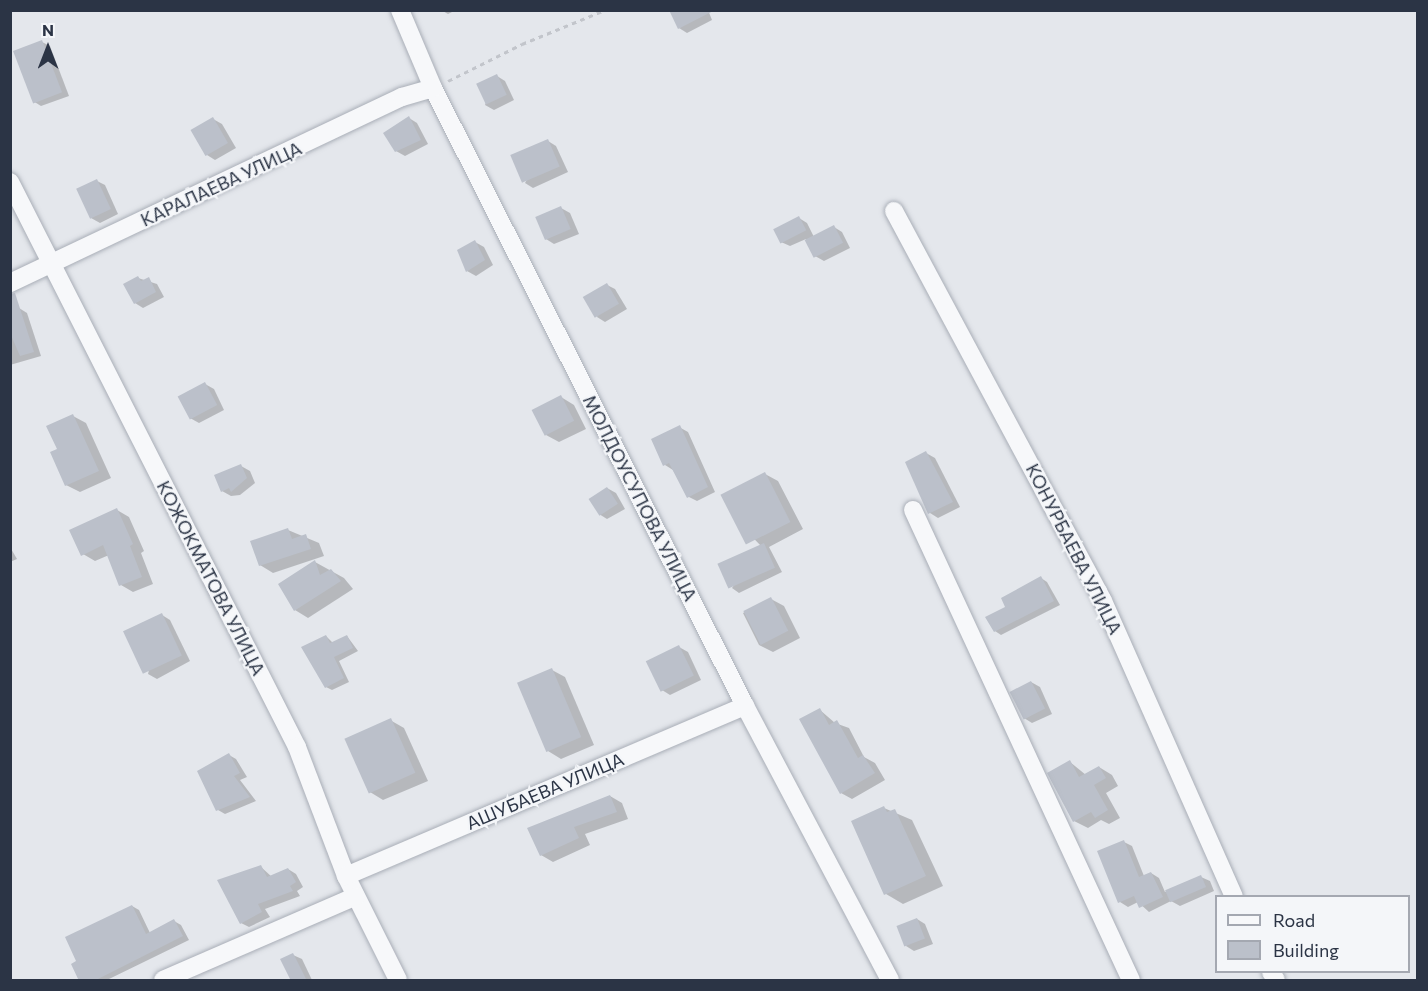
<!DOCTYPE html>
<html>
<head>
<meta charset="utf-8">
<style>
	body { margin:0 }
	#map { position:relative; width:1428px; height:991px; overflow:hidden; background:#e4e7ec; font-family:Commissioner,sans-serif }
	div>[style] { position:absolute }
	.shadow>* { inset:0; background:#0003 }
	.building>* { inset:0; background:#bbc0ca; transform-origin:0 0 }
	.path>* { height:3px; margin-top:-1.5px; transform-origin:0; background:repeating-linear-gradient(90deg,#c2c5cb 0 4.5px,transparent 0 9px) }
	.roads { filter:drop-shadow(0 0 2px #a9aeb7) drop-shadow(0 0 2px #a9aeb7) }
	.minor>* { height:18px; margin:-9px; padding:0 9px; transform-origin:9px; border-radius:9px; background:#f7f8fa }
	span { translate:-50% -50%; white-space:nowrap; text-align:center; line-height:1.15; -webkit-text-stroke:4.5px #f4f6f9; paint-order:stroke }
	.street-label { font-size:18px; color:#2b3445 }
	.frame { position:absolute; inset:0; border:12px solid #2b3445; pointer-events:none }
	.legend { position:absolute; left:1215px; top:895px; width:195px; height:78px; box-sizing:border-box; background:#f4f6f9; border:2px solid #a4a8b1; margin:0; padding:8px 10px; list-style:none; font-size:18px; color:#2b3445 }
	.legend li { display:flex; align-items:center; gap:12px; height:30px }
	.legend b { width:30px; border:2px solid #a4a8b1 }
	.north { position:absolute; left:18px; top:18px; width:60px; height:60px; -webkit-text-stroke:4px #f4f6f9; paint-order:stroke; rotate:0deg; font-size:16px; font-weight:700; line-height:24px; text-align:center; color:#2b3445 }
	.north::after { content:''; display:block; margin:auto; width:21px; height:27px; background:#2b3445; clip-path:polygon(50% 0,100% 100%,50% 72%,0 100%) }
</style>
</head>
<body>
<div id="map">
	<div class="shadow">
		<div style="clip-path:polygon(441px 10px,456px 10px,448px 14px)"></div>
		<div style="clip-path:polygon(708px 10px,712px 20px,687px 33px,679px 28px)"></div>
		<div style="clip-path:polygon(42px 42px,50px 46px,69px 96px,41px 106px,33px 101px,16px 55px)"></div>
		<div style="clip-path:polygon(497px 76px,505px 81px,514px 100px,494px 110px,485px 105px)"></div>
		<div style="clip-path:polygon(409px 118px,417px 123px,428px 144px,405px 156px,396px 151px)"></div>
		<div style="clip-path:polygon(213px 119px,222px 124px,236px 148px,215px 160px,207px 155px)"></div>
		<div style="clip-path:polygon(548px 141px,556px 146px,568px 172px,533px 188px,525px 183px)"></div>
		<div style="clip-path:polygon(97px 181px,105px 185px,118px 214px,100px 223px,91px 218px)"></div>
		<div style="clip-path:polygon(561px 208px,570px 213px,579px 234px,554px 244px,546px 239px)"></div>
		<div style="clip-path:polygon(799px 218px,807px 223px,814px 237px,834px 227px,842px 232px,850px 248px,824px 261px,815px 256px,806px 239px,790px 246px,781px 242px)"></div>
		<div style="clip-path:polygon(475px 242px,484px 247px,493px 265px,476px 276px,467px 271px,459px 251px)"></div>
		<div style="clip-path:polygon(138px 278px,157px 284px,164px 297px,143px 308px,135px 303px)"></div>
		<div style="clip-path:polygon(607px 285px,615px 289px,627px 309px,605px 322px,597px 317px)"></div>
		<div style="clip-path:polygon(19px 308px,27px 313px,41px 356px,10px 365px,10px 313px)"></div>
		<div style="clip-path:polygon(205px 384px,214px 389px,224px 410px,199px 423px,190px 418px)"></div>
		<div style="clip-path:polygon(561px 397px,574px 405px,586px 429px,559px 442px,546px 435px)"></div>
		<div style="clip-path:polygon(73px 416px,86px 423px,111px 478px,80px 492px,66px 485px)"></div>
		<div style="clip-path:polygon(679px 427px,688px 432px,715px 492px,697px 501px,689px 497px,673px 470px,665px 465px)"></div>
		<div style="clip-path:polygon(926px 453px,935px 458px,960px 507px,938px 518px,930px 513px)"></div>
		<div style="clip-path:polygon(241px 466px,250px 471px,255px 483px,240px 495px,231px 496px,222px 491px)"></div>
		<div style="clip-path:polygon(765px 474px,778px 481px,803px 529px,769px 547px,782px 572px,739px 593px,732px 588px,761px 546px,734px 518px,723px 495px)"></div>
		<div style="clip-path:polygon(607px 488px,616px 493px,625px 509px,607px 519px,599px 514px)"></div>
		<div style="clip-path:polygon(117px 510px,129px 517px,144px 551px,141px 553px,153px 584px,133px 592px,121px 585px,109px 555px,95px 561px,83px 554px)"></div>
		<div style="clip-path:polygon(288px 530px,319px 543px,324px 556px,273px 573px,260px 565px)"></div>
		<div style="clip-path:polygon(10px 547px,17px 559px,10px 562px)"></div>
		<div style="clip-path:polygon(315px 562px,344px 578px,353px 589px,308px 618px,295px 610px)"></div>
		<div style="clip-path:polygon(1041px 578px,1047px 582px,1060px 605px,1001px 635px,995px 631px)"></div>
		<div style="clip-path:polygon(771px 599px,784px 606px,800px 638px,773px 652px,759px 645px,743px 613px)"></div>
		<div style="clip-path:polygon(162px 615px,170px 620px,190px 661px,157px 679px,148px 674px)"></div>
		<div style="clip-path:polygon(326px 636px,333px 643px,347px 636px,358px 651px,339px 661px,349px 682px,332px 690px,326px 687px)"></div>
		<div style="clip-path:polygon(679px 647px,688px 652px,701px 680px,670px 695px,662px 690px)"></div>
		<div style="clip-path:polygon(552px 670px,565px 677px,594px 745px,561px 759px,548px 751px)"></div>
		<div style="clip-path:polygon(1031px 682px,1040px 687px,1052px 714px,1032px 723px,1024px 718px)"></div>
		<div style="clip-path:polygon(820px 710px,835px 723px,849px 728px,864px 757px,875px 763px,885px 780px,852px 799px,841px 793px)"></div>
		<div style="clip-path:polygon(390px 720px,404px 728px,428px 781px,383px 800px,370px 792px)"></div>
		<div style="clip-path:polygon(229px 755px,236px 759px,247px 777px,240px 780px,256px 801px,225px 814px,218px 810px)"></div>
		<div style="clip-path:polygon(1070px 762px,1086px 775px,1099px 767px,1112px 775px,1118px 786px,1106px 793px,1120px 818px,1109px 824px,1101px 820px,1088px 828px,1074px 821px)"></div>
		<div style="clip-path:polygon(610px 796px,622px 803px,628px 819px,585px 834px,590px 845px,553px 862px,541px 855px,529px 829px)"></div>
		<div style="clip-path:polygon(884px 808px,912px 820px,943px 886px,903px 904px,886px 894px)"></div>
		<div style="clip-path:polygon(1124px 842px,1132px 846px,1144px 876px,1151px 873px,1159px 878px,1165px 892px,1201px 877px,1210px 881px,1214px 891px,1180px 906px,1171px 901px,1149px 912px,1138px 902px,1128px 907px,1120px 902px)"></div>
		<div style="clip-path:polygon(261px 867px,272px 877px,288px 869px,296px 874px,303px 887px,297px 891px,300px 896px,265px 909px,270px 917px,249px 927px,241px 923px)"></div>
		<div style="clip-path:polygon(132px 906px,139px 910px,150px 933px,174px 921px,181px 925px,189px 940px,107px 980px,81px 980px)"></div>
		<div style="clip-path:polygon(917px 919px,925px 924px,933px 944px,914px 951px,906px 946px)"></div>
		<div style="clip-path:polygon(293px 955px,302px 959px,312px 980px,293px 980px)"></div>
	</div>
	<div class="building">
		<div style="clip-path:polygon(669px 10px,715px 10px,678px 29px)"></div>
		<div style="left:42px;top:40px;width:56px;height:31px;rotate:69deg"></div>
		<div style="left:497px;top:74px;width:23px;height:23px;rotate:65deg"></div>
		<div style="clip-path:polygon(409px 116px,421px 140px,395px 152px,383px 133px)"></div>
		<div style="left:213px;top:117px;width:30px;height:26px;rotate:60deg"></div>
		<div style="left:548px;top:139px;width:30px;height:41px;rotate:67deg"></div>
		<div style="left:97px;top:179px;width:33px;height:23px;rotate:65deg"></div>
		<div style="left:561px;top:206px;width:25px;height:28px;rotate:67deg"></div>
		<div style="left:799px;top:216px;width:16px;height:29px;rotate:63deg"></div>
		<div style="left:834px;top:225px;width:20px;height:33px;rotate:63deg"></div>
		<div style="clip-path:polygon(475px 240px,485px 260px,466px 272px,457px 250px)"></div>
		<div style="clip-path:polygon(138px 276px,141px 281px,149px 277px,156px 292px,134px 304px,123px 284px)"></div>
		<div style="left:607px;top:283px;width:24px;height:28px;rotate:60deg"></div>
		<div style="clip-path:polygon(15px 293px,34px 352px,20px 356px,10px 333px,10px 294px)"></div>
		<div style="left:205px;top:382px;width:26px;height:31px;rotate:62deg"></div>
		<div style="left:561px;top:395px;width:29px;height:33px;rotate:63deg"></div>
		<div style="clip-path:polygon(73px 414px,99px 471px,65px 486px,50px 452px,57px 449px,46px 426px)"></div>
		<div style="clip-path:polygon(680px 425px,708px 487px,687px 498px,669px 463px,663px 466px,651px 439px)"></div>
		<div style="clip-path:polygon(926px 451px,953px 502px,928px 514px,905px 462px)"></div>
		<div style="clip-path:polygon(241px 464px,247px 478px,231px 492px,229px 488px,221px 492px,214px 475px)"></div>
		<div style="left:765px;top:472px;width:56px;height:50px;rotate:63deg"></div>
		<div style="left:607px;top:487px;width:20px;height:22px;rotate:57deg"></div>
		<div style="clip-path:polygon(117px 508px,133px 544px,130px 546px,142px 577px,119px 586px,103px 545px,81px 556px,69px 530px)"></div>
		<div style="clip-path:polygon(288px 528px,292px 539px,306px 534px,311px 549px,259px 566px,250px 541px)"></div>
		<div style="left:764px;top:543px;width:27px;height:51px;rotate:66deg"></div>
		<div style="clip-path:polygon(315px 560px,320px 575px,331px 569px,341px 581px,294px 611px,278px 584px)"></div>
		<div style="clip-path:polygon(1041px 576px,1054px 601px,994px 632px,985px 617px,1005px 607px,1001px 598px)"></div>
		<div style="left:771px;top:597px;width:38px;height:31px;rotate:63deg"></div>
		<div style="left:162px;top:613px;width:47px;height:43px;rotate:65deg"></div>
		<div style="clip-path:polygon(326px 635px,330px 643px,347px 635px,353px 648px,334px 657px,344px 678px,325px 688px,301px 647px)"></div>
		<div style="left:679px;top:645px;width:34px;height:37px;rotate:64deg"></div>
		<div style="left:552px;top:668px;width:75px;height:38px;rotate:67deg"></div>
		<div style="left:1031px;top:681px;width:31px;height:24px;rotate:63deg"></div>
		<div style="clip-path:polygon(820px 708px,829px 725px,837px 720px,858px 758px,863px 755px,875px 773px,840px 794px,799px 719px)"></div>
		<div style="left:391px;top:718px;width:60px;height:51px;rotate:66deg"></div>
		<div style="clip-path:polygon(229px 753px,240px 773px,234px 776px,250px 797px,216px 811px,197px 771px)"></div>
		<div style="clip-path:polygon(1070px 760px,1079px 777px,1099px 766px,1106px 778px,1094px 785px,1108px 810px,1095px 818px,1091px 812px,1073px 822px,1047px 773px)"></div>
		<div style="clip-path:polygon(610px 795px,617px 812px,574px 827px,579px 838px,540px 856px,527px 828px)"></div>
		<div style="clip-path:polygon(884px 806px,887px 812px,895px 809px,926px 876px,884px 895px,851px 821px)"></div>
		<div style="clip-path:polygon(1124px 840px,1139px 877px,1151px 872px,1163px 897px,1139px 908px,1134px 896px,1118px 903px,1097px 851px)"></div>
		<div style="clip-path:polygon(261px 865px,267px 877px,288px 868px,296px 882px,290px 886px,293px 891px,258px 904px,262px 912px,240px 924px,217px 880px)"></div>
		<div style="left:1201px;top:875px;width:13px;height:39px;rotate:67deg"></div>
		<div style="clip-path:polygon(132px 905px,146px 934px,174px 919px,183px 936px,94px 981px,79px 981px,71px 964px,76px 961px,65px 937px)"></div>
		<div style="left:917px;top:918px;width:22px;height:22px;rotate:69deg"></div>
		<div style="clip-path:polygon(293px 953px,307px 981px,291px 981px,280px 959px)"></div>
	</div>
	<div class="path">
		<div style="left:448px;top:81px;width:83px;rotate:-26.6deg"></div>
		<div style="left:522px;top:44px;width:90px;rotate:-22.3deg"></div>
	</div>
	<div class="roads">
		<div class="minor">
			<div style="left:400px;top:10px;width:85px;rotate:67.1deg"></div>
			<div style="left:433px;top:88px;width:692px;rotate:63.21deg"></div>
			<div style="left:745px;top:706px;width:310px;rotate:62.1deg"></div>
			<div style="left:10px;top:182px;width:634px;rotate:63.07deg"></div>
			<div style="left:297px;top:747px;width:138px;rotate:69.2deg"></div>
			<div style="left:346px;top:876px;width:116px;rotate:63.4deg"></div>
			<div style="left:894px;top:211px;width:442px;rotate:61.8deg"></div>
			<div style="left:1103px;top:601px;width:323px;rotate:66.1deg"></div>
			<div style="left:10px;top:283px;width:434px;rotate:-25.4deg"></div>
			<div style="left:402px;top:97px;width:32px;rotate:-16deg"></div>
			<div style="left:913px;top:510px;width:518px;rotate:65.12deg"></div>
			<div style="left:346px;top:876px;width:434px;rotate:-23.1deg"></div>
			<div style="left:1271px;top:972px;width:9px;rotate:58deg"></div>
			<div style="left:163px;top:980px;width:210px;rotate:-23.5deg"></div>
		</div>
	</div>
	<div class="street-label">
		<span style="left:221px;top:184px;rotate:-25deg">КАРАЛАЕВА УЛИЦА</span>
		<span style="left:640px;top:498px;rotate:63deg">МОЛДОУСУПОВА УЛИЦА</span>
		<span style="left:1074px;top:549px;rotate:63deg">КОНУРБАЕВА УЛИЦА</span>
		<span style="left:211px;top:578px;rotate:63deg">КОЖОКМАТОВА УЛИЦА</span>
		<span style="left:545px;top:791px;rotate:-23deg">АШУБАЕВА УЛИЦА</span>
	</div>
	<div class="frame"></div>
	<ul class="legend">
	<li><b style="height:8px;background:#f7f8fa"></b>Road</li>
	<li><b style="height:16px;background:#bbc0ca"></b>Building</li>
	</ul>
	<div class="north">N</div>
</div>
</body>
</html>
